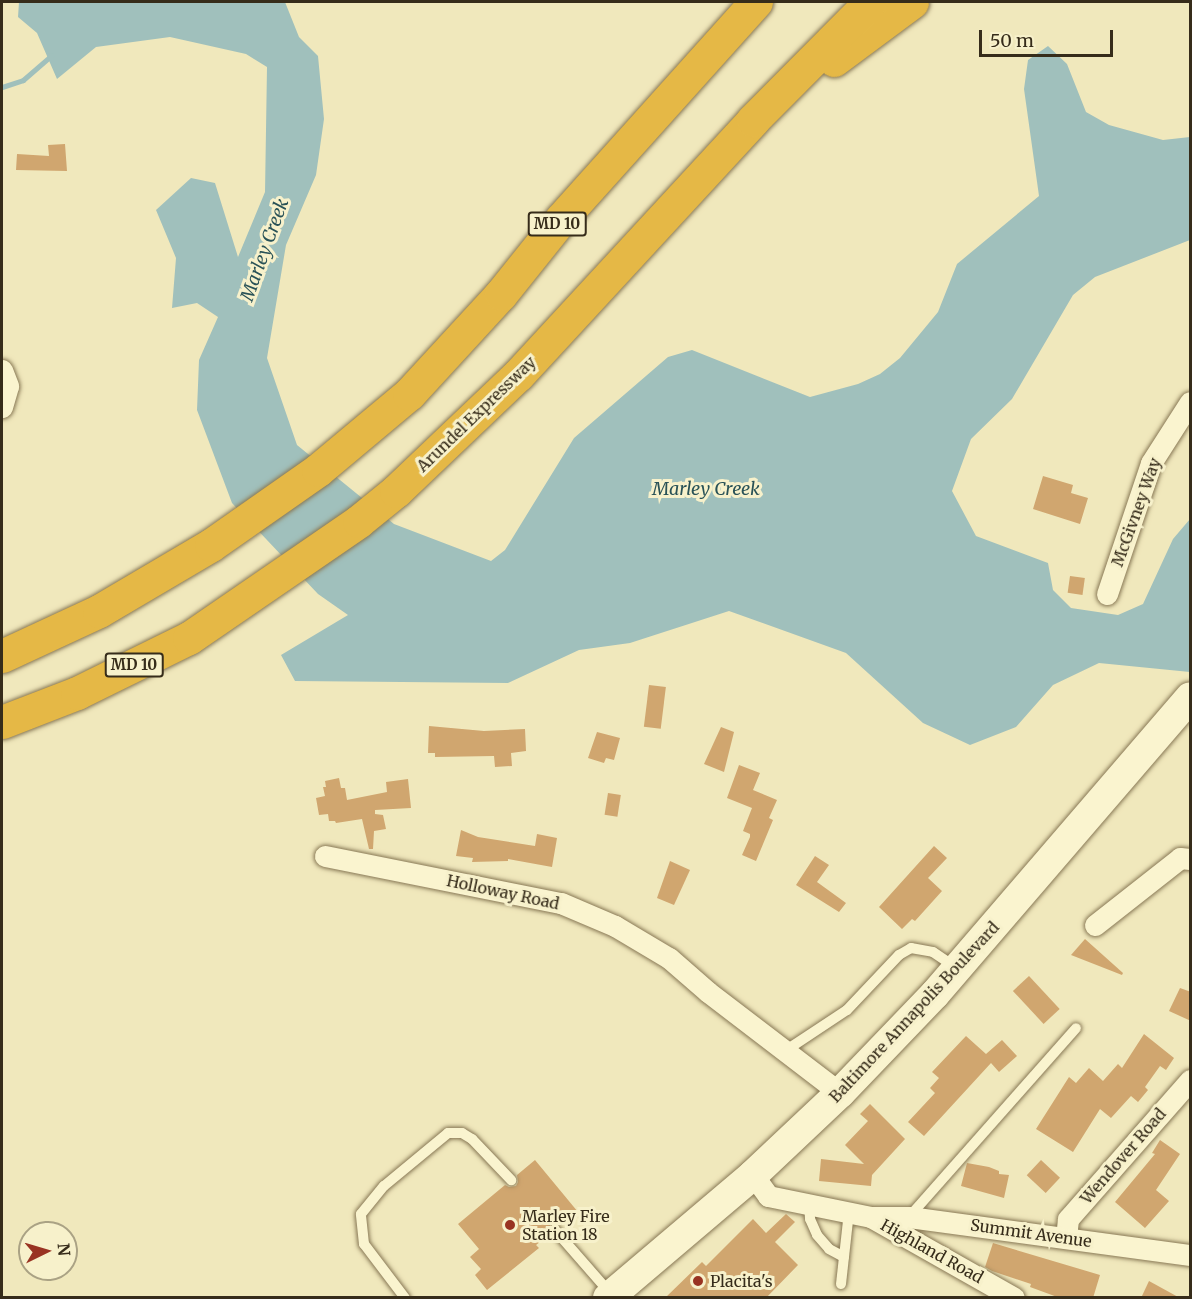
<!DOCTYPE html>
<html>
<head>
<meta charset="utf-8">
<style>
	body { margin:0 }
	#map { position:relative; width:1192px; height:1299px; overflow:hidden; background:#f0e8bc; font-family:Merriweather,serif }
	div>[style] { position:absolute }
	.water>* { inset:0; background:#a0c0bc }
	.stream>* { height:5px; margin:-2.5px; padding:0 2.5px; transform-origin:2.5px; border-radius:2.5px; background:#a0c0bc }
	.building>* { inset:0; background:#d0a66f; transform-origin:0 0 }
	.roads { filter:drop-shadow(0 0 2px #887855) drop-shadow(0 0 2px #887855) }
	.service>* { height:10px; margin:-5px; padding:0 5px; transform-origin:5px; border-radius:5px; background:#faf4cf }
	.minor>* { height:21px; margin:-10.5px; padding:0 10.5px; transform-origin:10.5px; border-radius:10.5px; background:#faf4cf }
	.secondary>* { height:30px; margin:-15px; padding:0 15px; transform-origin:15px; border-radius:15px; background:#faf4cf }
	.motorway>* { height:33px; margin:-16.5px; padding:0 16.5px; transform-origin:16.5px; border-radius:16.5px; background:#e5b846 }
	.dots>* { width:16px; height:16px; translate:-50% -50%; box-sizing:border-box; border:3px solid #f7f1cb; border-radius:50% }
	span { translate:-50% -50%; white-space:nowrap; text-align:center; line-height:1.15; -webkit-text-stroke:6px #f7f1cb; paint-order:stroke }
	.shield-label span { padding:2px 4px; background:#f7f1cb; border:2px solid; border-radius:4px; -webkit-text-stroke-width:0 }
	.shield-label { font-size:15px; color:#362c1a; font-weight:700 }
	.street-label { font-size:16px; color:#362c1a }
	.poi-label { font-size:16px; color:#362c1a }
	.left { translate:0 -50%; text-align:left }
	.water-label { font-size:18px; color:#295257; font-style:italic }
	.frame { position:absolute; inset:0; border:3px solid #362c1a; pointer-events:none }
	.north { position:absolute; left:18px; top:1221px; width:60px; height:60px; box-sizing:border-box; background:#f7f1cb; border:2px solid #aaa284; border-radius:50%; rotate:85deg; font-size:16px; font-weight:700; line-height:24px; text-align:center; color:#362c1a }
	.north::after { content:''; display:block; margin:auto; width:21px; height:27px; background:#932; clip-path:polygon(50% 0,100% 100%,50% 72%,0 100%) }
	.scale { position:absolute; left:979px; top:30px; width:134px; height:27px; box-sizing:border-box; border:3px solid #362c1a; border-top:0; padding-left:8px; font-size:18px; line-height:21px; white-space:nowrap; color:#362c1a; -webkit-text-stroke:4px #f7f1cb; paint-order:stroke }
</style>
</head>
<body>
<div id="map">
	<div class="water">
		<div style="clip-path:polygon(19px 2px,285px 2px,299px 37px,318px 56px,324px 119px,316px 175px,286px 245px,267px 358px,297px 445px,394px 524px,491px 561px,505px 550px,574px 438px,668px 357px,692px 350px,810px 397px,858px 384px,880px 374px,900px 358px,938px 312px,957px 264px,1039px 196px,1024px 89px,1028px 60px,1048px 46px,1067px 64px,1086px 112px,1109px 125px,1163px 140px,1190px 137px,1190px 240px,1095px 277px,1073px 295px,1012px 399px,971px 439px,952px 491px,976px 536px,1048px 563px,1053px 590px,1071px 608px,1118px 615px,1143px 604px,1173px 539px,1190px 519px,1190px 672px,1099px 663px,1053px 685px,1016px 727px,970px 745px,923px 723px,846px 653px,729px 611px,630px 643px,579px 650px,508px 683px,295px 681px,281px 655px,348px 615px,318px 594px,232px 503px,197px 410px,199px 360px,218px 317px,197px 303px,172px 308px,176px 258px,156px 210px,191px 178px,215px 183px,238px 257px,265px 192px,267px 67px,246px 54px,170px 37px,96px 47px,57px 79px,37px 33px,18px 17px)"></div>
	</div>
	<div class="stream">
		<div style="left:2px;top:87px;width:22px;rotate:-18deg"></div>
		<div style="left:23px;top:80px;width:38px;rotate:-41deg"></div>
	</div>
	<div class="building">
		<div style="clip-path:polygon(65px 144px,67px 171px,16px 170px,17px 154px,49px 156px,48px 145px)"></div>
		<div style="clip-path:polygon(1043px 476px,1073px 485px,1071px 493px,1088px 498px,1080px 524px,1033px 509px)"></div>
		<div style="left:1070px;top:576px;width:15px;height:17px;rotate:8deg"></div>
		<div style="left:649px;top:685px;width:17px;height:42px;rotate:7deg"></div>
		<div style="clip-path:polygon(429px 726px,484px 731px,525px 729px,526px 751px,511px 753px,512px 766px,495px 767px,494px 756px,435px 757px,435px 753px,428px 753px)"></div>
		<div style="clip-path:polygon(721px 727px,734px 732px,724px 772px,704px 764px)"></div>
		<div style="clip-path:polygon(597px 732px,620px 738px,614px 760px,606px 758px,604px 763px,588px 758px)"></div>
		<div style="clip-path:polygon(739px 765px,760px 773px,753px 790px,777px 800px,769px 818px,773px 820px,756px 861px,742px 855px,750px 837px,750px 834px,743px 831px,752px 808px,727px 798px)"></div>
		<div style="clip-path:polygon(339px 778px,341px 788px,345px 788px,347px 800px,387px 792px,386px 782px,408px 779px,411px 808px,375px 810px,375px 814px,383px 815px,386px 829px,374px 831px,373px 849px,369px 849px,362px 819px,336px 823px,335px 821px,329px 821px,328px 814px,319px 815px,316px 798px,325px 796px,323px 787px,326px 787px,325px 781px)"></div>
		<div style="left:608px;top:793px;width:13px;height:22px;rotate:9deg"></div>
		<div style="clip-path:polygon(461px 830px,478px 837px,535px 846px,537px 834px,557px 838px,552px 867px,508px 859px,508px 861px,472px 862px,473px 858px,456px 856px)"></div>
		<div style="clip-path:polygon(934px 846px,947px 858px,928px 878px,942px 891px,915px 921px,912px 919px,902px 929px,879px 907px)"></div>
		<div style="clip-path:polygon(815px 856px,829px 865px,817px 882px,846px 903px,839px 912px,796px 885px)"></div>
		<div style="clip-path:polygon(670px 861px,690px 870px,674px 905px,657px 898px)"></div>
		<div style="clip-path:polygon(1085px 939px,1123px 973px,1122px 975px,1071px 955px)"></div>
		<div style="left:1029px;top:976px;width:45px;height:22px;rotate:47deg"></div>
		<div style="clip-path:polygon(1180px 988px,1191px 992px,1191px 1021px,1169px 1011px)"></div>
		<div style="clip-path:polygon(1144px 1034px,1174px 1058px,1166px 1070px,1160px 1066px,1145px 1087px,1148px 1090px,1138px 1102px,1131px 1096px,1111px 1118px,1100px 1109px,1073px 1152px,1036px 1129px,1069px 1077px,1076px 1083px,1089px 1068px,1103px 1081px,1118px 1064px,1122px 1068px)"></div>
		<div style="clip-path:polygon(966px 1036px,986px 1054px,1002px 1040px,1017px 1056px,999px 1072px,991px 1063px,924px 1136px,908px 1122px,935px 1093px,930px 1088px,939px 1078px,932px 1072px)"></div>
		<div style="clip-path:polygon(870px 1104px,905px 1139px,872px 1175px,871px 1186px,819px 1181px,821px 1159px,864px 1164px,845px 1145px,868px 1121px,860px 1114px)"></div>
		<div style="clip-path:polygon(1160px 1140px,1180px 1154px,1156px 1190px,1169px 1201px,1145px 1228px,1115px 1202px,1155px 1154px,1152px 1153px)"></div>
		<div style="clip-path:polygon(535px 1160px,578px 1212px,561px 1225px,554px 1223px,550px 1225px,549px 1235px,536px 1245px,539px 1248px,487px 1290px,475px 1275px,481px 1269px,470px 1257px,479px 1249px,458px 1224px,505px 1185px,509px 1187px,516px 1186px,518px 1182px,517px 1175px)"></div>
		<div style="left:1041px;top:1160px;width:26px;height:21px;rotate:43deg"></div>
		<div style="clip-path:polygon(967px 1163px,989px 1167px,999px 1171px,999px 1174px,1009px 1175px,1004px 1198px,961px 1186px)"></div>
		<div style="clip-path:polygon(786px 1214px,795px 1222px,775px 1242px,798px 1265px,766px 1298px,665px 1298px,702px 1262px,706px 1266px,753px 1219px,766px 1233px)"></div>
		<div style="clip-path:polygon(993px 1243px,1100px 1275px,1093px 1298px,1060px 1298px,1030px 1287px,1031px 1284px,992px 1271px,985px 1267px)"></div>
		<div style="clip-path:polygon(1149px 1281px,1180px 1298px,1141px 1298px)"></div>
	</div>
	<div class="roads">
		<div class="service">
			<div style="left:785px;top:1051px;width:74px;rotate:-33.5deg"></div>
			<div style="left:847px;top:1010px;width:76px;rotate:-46.6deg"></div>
			<div style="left:899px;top:955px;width:14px;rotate:-30deg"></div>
			<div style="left:911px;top:948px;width:22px;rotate:10deg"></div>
			<div style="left:933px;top:952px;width:27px;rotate:34deg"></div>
			<div style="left:809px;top:1204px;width:15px;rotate:86deg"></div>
			<div style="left:810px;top:1219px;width:17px;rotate:66deg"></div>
			<div style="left:817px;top:1235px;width:18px;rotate:49deg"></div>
			<div style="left:829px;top:1249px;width:17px;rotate:28deg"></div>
			<div style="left:909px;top:1217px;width:252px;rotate:-48.5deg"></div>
			<div style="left:555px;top:1230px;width:84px;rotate:48.9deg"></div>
			<div style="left:841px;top:1284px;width:72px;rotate:-83.7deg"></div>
			<div style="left:405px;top:1298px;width:68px;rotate:-127.2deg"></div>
			<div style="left:364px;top:1244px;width:30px;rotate:-96deg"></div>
			<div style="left:361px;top:1214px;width:36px;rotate:-51deg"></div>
			<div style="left:384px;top:1186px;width:83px;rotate:-39.6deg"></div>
			<div style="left:448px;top:1133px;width:14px"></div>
			<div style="left:462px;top:1133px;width:12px;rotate:31deg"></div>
			<div style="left:472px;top:1139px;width:57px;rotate:46.4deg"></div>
		</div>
		<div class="minor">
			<div style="left:2px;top:370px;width:17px;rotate:69deg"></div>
			<div style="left:8px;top:386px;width:22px;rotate:106deg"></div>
			<div style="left:1107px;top:594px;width:138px;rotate:-71.4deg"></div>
			<div style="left:1151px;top:463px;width:72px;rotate:-57.4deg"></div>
			<div style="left:325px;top:856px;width:241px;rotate:11.3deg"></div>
			<div style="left:561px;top:903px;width:59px;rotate:23.1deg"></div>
			<div style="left:615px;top:926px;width:63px;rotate:30.7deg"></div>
			<div style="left:669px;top:958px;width:52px;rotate:41.1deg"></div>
			<div style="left:708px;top:992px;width:166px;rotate:37.4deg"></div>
			<div style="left:1095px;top:925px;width:108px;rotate:-38.2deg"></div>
			<div style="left:1180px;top:858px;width:10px;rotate:6deg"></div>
			<div style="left:753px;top:1175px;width:26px;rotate:54deg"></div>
			<div style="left:768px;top:1196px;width:105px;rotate:11.5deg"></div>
			<div style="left:871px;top:1217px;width:164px;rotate:29.5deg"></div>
			<div style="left:871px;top:1217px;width:38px"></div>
			<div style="left:909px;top:1217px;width:284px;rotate:7.7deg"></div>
			<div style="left:1066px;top:1238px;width:19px;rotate:-84deg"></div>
			<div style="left:1068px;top:1219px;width:185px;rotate:-48.7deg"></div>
		</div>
		<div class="secondary">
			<div style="left:608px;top:1298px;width:190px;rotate:-40.3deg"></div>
			<div style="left:753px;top:1175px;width:120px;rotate:-43.3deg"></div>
			<div style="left:840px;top:1093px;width:137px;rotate:-46.2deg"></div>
			<div style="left:935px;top:994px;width:391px;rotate:-49.3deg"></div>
		</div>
		<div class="motorway">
			<div style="left:834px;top:60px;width:97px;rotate:-36.6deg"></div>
			<div style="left:2px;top:656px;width:107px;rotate:-24.9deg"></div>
			<div style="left:99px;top:611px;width:130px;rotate:-30.5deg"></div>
			<div style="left:211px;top:545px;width:131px;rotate:-35deg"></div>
			<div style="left:318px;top:470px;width:119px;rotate:-39.9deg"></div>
			<div style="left:409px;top:394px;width:136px;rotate:-47.4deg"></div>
			<div style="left:501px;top:294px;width:96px;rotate:-51.3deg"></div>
			<div style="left:561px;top:219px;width:292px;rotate:-48.1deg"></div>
			<div style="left:2px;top:722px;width:80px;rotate:-21.1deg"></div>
			<div style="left:77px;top:693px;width:125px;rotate:-26.2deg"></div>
			<div style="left:189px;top:638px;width:206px;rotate:-34.5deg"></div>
			<div style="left:359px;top:521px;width:48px;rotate:-39deg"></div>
			<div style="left:396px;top:491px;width:168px;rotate:-43.6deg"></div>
			<div style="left:518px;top:375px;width:347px;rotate:-47.3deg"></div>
			<div style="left:753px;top:120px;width:166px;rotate:-45.2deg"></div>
		</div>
	</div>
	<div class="dots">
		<div style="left:510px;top:1225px;background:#932"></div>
		<div style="left:698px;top:1281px;background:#932"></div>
	</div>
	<div class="shield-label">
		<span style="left:557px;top:224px">MD 10</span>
		<span style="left:134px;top:665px">MD 10</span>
	</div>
	<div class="street-label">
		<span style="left:476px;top:414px;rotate:-44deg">Arundel Expressway</span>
		<span style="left:1136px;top:512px;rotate:-70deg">McGivney Way</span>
		<span style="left:503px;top:892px;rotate:12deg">Holloway Road</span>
		<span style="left:914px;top:1012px;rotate:-47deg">Baltimore Annapolis Boulevard</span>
		<span style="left:1123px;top:1156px;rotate:-49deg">Wendover Road</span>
		<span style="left:1031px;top:1233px;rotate:8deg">Summit Avenue</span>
		<span style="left:932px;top:1251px;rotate:29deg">Highland Road</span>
	</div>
	<div class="poi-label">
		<span class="left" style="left:522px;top:1225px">Marley Fire<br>Station 18</span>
		<span class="left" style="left:710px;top:1281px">Placita's</span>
	</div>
	<div class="water-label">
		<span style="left:265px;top:250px;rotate:-70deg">Marley Creek</span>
		<span style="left:706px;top:489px">Marley Creek</span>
	</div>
	<div class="frame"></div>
	<div class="north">N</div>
	<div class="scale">50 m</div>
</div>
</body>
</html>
